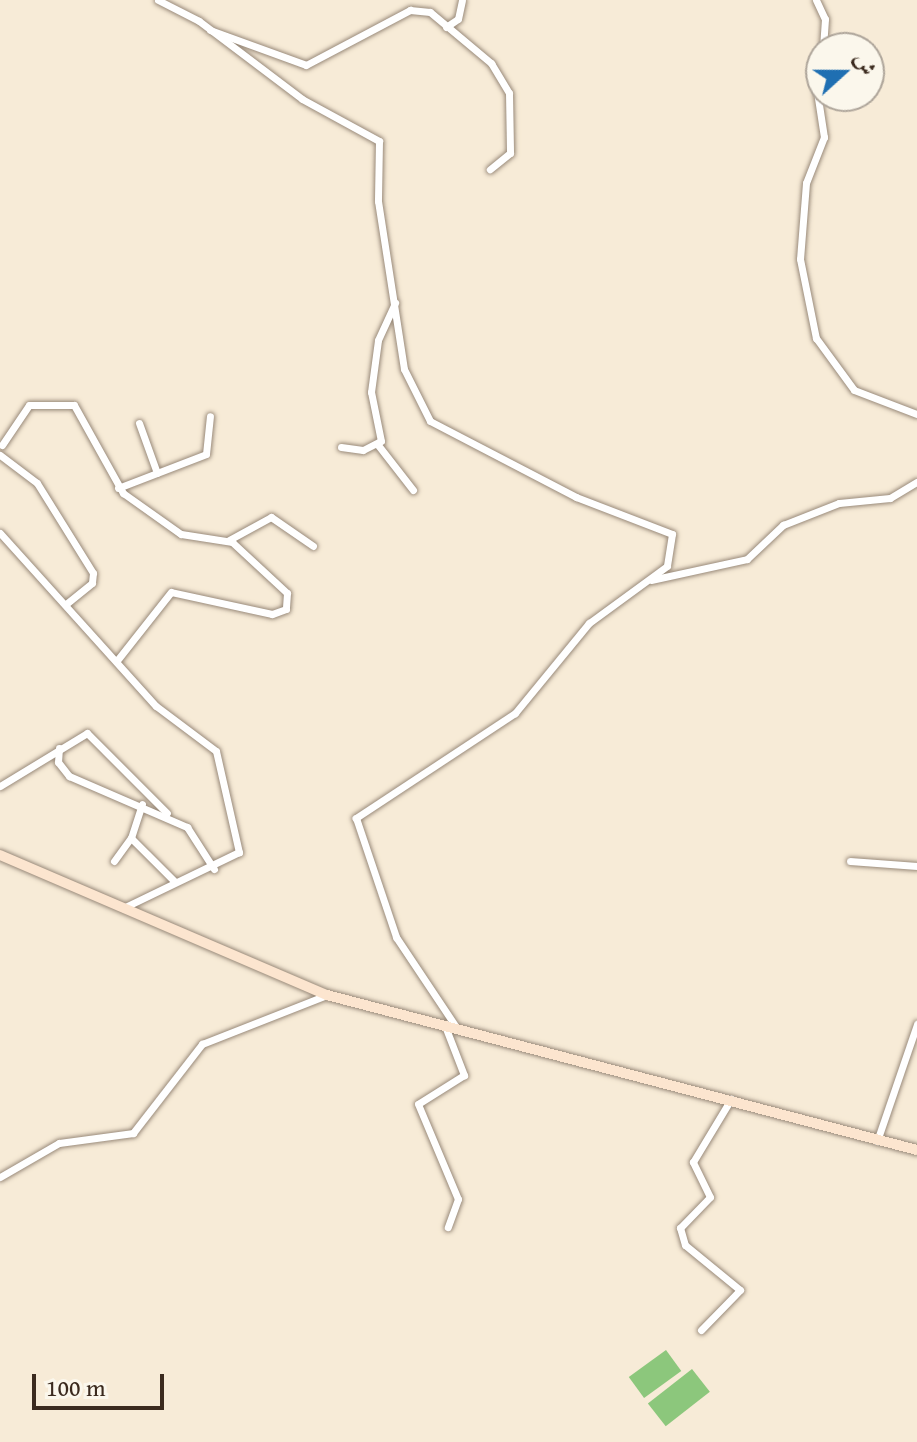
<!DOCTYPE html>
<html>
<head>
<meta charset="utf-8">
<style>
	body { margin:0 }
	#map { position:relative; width:917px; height:1442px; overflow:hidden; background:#f7ebd7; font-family:"Gentium Book Plus",Amiri,serif }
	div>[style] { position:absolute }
	.green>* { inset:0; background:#8cc77c; transform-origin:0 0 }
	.roads { filter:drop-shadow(0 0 2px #998a7a) drop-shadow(0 0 2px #998a7a) }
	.street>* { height:7px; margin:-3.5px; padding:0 3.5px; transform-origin:3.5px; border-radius:3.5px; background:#fff }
	.secondary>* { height:10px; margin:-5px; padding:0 5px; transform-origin:5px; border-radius:5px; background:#fce5cf }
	span { translate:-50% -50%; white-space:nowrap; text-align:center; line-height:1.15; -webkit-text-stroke:8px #fbf7ec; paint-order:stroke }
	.north { position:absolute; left:805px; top:32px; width:80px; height:80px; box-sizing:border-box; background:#fbf7ec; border:2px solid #aea59a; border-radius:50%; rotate:69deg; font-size:22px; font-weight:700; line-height:32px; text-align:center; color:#3b2a1e }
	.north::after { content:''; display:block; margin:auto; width:28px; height:36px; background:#1f6fb2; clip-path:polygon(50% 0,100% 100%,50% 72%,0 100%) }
	.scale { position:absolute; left:32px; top:1374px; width:132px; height:36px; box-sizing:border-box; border:4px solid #3b2a1e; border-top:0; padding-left:10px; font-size:24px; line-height:28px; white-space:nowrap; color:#3b2a1e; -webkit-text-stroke:6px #fbf7ec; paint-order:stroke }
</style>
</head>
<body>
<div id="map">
	<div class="green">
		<div style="left:666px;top:1350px;width:26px;height:46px;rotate:54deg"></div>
		<div style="left:692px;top:1369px;width:29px;height:56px;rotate:52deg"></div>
	</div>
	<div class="roads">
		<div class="street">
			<div style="left:158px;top:0;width:46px;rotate:27.1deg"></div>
			<div style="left:199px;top:21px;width:129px;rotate:37.1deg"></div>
			<div style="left:302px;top:99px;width:88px;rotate:28.6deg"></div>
			<div style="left:379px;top:141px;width:60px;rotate:91deg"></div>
			<div style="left:378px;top:201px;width:170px;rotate:81.2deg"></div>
			<div style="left:404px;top:369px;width:58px;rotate:63.4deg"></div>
			<div style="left:430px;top:421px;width:165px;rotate:27.5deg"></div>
			<div style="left:576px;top:497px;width:103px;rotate:21.1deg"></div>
			<div style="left:672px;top:534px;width:32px;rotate:99deg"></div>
			<div style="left:667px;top:566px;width:97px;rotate:143.8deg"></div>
			<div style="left:589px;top:623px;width:117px;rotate:129.4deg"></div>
			<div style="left:515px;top:713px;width:191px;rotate:146.6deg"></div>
			<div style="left:356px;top:818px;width:126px;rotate:71.4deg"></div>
			<div style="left:396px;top:937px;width:112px;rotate:56.3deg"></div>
			<div style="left:816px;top:0;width:21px;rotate:65deg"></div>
			<div style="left:825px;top:19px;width:29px;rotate:94deg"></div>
			<div style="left:446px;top:27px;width:14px;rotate:-34deg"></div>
			<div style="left:458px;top:19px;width:19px;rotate:-78deg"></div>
			<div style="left:210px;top:30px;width:102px;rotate:20deg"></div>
			<div style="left:306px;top:65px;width:118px;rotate:-27.9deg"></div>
			<div style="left:410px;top:10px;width:20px;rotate:6deg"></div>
			<div style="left:430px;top:12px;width:80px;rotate:39.9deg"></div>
			<div style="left:491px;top:63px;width:35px;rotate:59deg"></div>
			<div style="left:509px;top:93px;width:60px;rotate:89deg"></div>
			<div style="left:510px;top:153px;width:26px;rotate:141deg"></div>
			<div style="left:821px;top:54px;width:31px;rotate:99deg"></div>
			<div style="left:816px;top:85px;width:53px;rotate:81.3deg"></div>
			<div style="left:824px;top:137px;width:49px;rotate:111.4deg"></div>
			<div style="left:806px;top:183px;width:76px;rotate:94.5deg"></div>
			<div style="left:800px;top:259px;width:81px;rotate:78.6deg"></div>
			<div style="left:816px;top:338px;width:64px;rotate:53.8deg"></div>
			<div style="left:854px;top:390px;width:67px;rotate:20.9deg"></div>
			<div style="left:139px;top:423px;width:53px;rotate:70.2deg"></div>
			<div style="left:2px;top:445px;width:48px;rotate:-56deg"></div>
			<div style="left:29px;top:405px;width:45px"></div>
			<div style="left:74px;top:405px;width:101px;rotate:60.9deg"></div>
			<div style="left:123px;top:493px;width:71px;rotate:35.3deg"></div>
			<div style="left:181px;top:534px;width:52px;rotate:8.9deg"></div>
			<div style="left:232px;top:542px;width:75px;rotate:42.8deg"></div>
			<div style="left:287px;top:593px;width:16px;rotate:94deg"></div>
			<div style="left:286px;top:609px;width:15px;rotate:160deg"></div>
			<div style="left:272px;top:614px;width:103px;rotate:-167.7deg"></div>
			<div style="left:171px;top:592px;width:85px;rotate:128.3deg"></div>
			<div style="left:378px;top:445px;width:57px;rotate:52.1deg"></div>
			<div style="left:341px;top:447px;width:22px;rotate:8deg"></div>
			<div style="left:363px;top:450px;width:20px;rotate:-27deg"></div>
			<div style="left:381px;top:441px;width:50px;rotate:-101.5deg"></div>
			<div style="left:371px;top:392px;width:52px;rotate:-82.3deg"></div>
			<div style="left:378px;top:340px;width:41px;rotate:-65.3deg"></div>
			<div style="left:0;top:455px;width:46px;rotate:37.1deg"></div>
			<div style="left:37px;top:483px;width:106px;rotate:58.1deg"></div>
			<div style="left:93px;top:573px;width:10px;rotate:96deg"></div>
			<div style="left:92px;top:583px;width:33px;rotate:141deg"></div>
			<div style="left:118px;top:488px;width:94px;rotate:-21.1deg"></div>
			<div style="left:206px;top:454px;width:38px;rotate:-84deg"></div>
			<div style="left:0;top:533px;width:233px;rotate:48deg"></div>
			<div style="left:156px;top:706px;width:75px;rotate:36.9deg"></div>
			<div style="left:216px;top:751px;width:104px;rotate:77.2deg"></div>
			<div style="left:239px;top:852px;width:129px;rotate:154.2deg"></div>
			<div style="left:229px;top:540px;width:48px;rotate:-28.7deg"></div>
			<div style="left:271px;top:517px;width:51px;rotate:34.6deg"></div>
			<div style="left:651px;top:580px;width:98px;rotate:-12.3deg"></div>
			<div style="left:747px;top:559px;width:50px;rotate:-43.4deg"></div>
			<div style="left:783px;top:525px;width:60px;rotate:-21.4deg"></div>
			<div style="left:839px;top:503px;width:51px;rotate:-5.6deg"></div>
			<div style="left:890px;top:498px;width:31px;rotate:-31deg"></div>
			<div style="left:59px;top:748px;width:14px;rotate:94deg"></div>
			<div style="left:58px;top:762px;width:18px;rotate:52deg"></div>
			<div style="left:69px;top:776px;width:129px;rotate:23.4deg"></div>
			<div style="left:187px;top:827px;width:50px;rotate:57.3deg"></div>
			<div style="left:0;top:786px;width:102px;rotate:-31.3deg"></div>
			<div style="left:87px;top:733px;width:113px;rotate:45deg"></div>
			<div style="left:142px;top:804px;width:36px;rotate:108deg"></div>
			<div style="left:131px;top:838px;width:62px;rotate:45deg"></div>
			<div style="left:114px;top:861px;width:29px;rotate:-54deg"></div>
			<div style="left:850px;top:861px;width:67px;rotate:4.3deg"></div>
			<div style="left:445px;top:1026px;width:53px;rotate:68.8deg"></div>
			<div style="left:464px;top:1075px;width:54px;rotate:147.8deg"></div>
			<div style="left:418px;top:1104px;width:103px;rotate:67.2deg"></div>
			<div style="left:458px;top:1199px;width:30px;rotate:110deg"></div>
			<div style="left:877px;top:1141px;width:124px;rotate:-71.1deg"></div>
			<div style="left:0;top:1177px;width:68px;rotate:-30deg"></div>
			<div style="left:59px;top:1143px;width:75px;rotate:-7.7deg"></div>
			<div style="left:133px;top:1133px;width:113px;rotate:-52.2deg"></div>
			<div style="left:202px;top:1044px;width:134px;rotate:-21.4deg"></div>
			<div style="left:701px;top:1330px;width:56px;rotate:-45.7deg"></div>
			<div style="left:740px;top:1290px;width:71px;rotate:-140.7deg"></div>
			<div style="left:685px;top:1245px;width:18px;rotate:-106deg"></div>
			<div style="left:680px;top:1228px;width:43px;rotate:-45.9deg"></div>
			<div style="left:710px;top:1197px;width:39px;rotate:-116deg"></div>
			<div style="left:693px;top:1162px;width:74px;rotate:-58.9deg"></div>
		</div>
		<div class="secondary">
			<div style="left:0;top:855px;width:356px;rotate:23.2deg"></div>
			<div style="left:327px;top:995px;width:610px;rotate:14.72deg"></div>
		</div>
	</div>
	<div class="north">ش</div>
	<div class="scale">100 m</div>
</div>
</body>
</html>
